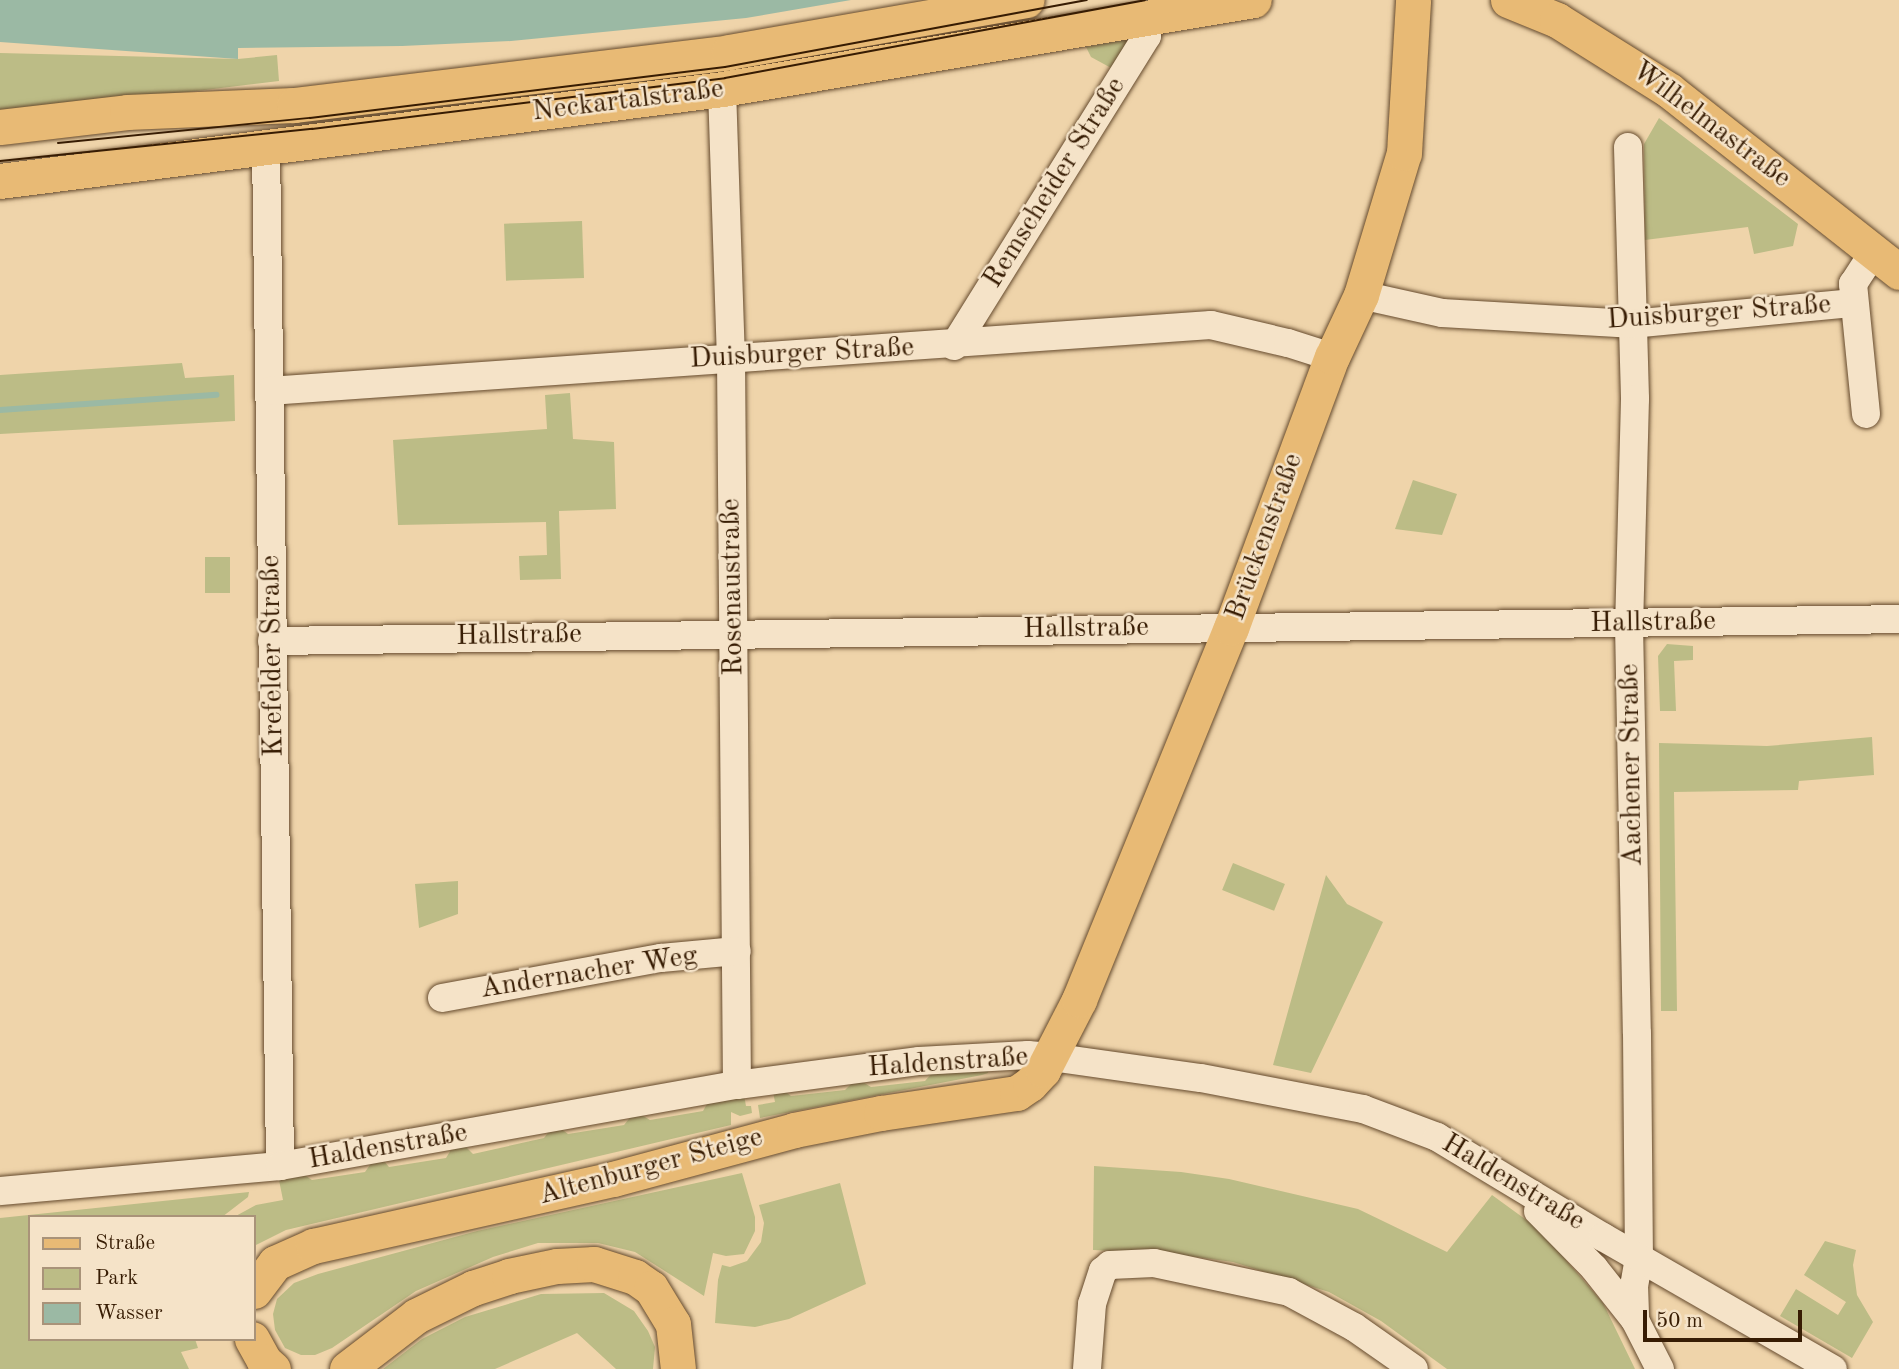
<!DOCTYPE html>
<html>
<head>
<meta charset="utf-8">
<style>
	body { margin:0 }
	#map { position:relative; width:1899px; height:1369px; overflow:hidden; background:#efd4aa; font-family:"Old Standard TT",serif }
	div>[style] { position:absolute }
	.green>* { inset:0; background:#bcbc86; transform-origin:0 0 }
	.water>* { inset:0; background:#9bb9a4 }
	.stream>* { height:6px; margin:-3px; padding:0 3px; transform-origin:3px; border-radius:3px; background:#9bb9a4 }
	.roads { filter:drop-shadow(0 0 2px #654a2d) drop-shadow(0 0 2px #654a2d) }
	.minor>* { height:28px; margin:-14px; padding:0 14px; transform-origin:14px; border-radius:14px; background:#f5e3c8 }
	.major>* { height:35px; margin:-17.5px; padding:0 17.5px; transform-origin:17.5px; border-radius:17.5px; background:#e8ba75 }
	.tram>* { height:2px; margin:-1px; padding:0 1px; transform-origin:1px; border-radius:1px; background:#371c03 }
	span { translate:-50% -50%; white-space:nowrap; text-align:center; line-height:1.15; -webkit-text-stroke:5px #f5e3c8; paint-order:stroke }
	.street-label { font-size:28px; color:#371c03 }
	.legend { position:absolute; left:28px; top:1215px; width:228px; height:126px; box-sizing:border-box; background:#f5e3c8; border:2px solid #a99379; margin:0; padding:9px 12px; list-style:none; font-size:21px; color:#371c03 }
	.legend li { display:flex; align-items:center; gap:14px; height:35px }
	.legend b { width:35px; border:2px solid #a99379 }
	.scale { position:absolute; left:1643px; top:1310px; width:159px; height:32px; box-sizing:border-box; border:4px solid #371c03; border-top:0; padding-left:9px; font-size:21px; line-height:24px; white-space:nowrap; color:#371c03; -webkit-text-stroke:5px #f5e3c8; paint-order:stroke }
</style>
</head>
<body>
<div id="map">
	<div class="green">
		<div style="clip-path:polygon(1130px 39px,1113px 69px,1091px 57px,1086px 47px)"></div>
		<div style="clip-path:polygon(0 53px,238px 59px,277px 55px,279px 81px,0 115px)"></div>
		<div style="clip-path:polygon(1659px 118px,1798px 224px,1793px 246px,1754px 254px,1748px 227px,1645px 240px,1644px 144px)"></div>
		<div style="left:582px;top:221px;width:57px;height:78px;rotate:88deg"></div>
		<div style="clip-path:polygon(182px 363px,185px 378px,234px 375px,235px 421px,0 434px,0 375px)"></div>
		<div style="clip-path:polygon(570px 393px,573px 439px,614px 442px,616px 509px,559px 511px,561px 579px,520px 580px,519px 556px,547px 555px,546px 522px,398px 525px,393px 440px,547px 429px,545px 395px)"></div>
		<div style="clip-path:polygon(1413px 480px,1457px 494px,1442px 535px,1395px 529px)"></div>
		<div style="left:205px;top:557px;width:25px;height:36px"></div>
		<div style="clip-path:polygon(1667px 644px,1693px 646px,1693px 660px,1674px 661px,1676px 711px,1660px 711px,1658px 656px)"></div>
		<div style="clip-path:polygon(1872px 737px,1874px 775px,1799px 781px,1798px 790px,1674px 792px,1677px 1011px,1661px 1011px,1659px 743px,1767px 746px)"></div>
		<div style="left:1233px;top:863px;width:56px;height:29px;rotate:22deg"></div>
		<div style="clip-path:polygon(1326px 875px,1347px 904px,1383px 922px,1311px 1073px,1273px 1065px)"></div>
		<div style="clip-path:polygon(458px 881px,458px 914px,419px 928px,415px 884px)"></div>
		<div style="clip-path:polygon(989px 1069px,988px 1073px,982px 1075px,760px 1118px,758px 1105px,775px 1102px,773px 1092px,783px 1090px,791px 1096px,845px 1090px,853px 1082px,861px 1081px,871px 1087px,925px 1081px,933px 1072px)"></div>
		<div style="clip-path:polygon(744px 1095px,746px 1106px,751px 1106px,752px 1113px,740px 1116px,731px 1112px,731px 1125px,286px 1230px,254px 1246px,254px 1217px,234px 1217px,256px 1205px,283px 1200px,279px 1180px,303px 1174px,312px 1180px,365px 1172px,372px 1162px,384px 1161px,389px 1167px,446px 1158px,452px 1148px,465px 1146px,473px 1154px,544px 1138px,550px 1130px,560px 1128px,568px 1134px,624px 1125px,632px 1115px,640px 1114px,650px 1120px,703px 1111px,708px 1102px)"></div>
		<div style="clip-path:polygon(1094px 1166px,1181px 1172px,1229px 1179px,1358px 1209px,1447px 1252px,1492px 1195px,1540px 1230px,1603px 1303px,1635px 1369px,1447px 1369px,1381px 1321px,1329px 1292px,1233px 1262px,1174px 1254px,1093px 1250px)"></div>
		<div style="clip-path:polygon(742px 1173px,755px 1217px,755px 1231px,744px 1254px,726px 1256px,713px 1253px,704px 1296px,635px 1252px,598px 1243px,538px 1243px,493px 1257px,416px 1291px,332px 1348px,315px 1355px,301px 1355px,285px 1348px,275px 1330px,273px 1314px,277px 1299px,294px 1283px,318px 1274px,477px 1231px)"></div>
		<div style="clip-path:polygon(840px 1183px,866px 1284px,789px 1319px,755px 1327px,715px 1323px,718px 1280px,722px 1265px,730px 1267px,747px 1261px,761px 1242px,764px 1223px,759px 1205px)"></div>
		<div style="clip-path:polygon(249px 1192px,248px 1197px,222px 1217px,30px 1217px,30px 1339px,195px 1339px,198px 1348px,181px 1352px,189px 1369px,0 1369px,0 1218px)"></div>
		<div style="clip-path:polygon(1825px 1241px,1856px 1250px,1853px 1265px,1857px 1295px,1873px 1322px,1852px 1358px,1780px 1316px,1796px 1289px,1838px 1315px,1846px 1302px,1804px 1275px)"></div>
		<div style="clip-path:polygon(604px 1293px,634px 1311px,648px 1331px,655px 1347px,653px 1369px,616px 1369px,577px 1333px,495px 1369px,383px 1369px,422px 1339px,465px 1317px,541px 1294px)"></div>
	</div>
	<div class="water">
		<div style="clip-path:polygon(0 0,851px 0,746px 18px,511px 41px,402px 46px,238px 48px,238px 59px,0 42px)"></div>
	</div>
	<div class="stream">
		<div style="left:0;top:410px;width:217px;rotate:-4deg"></div>
	</div>
	<div class="roads">
		<div class="minor">
			<div style="left:722px;top:89px;width:269px;rotate:88.1deg"></div>
			<div style="left:731px;top:358px;width:727px;rotate:89.53deg"></div>
			<div style="left:266px;top:146px;width:1020px;rotate:89.21deg"></div>
			<div style="left:1628px;top:147px;width:252px;rotate:88.4deg"></div>
			<div style="left:1635px;top:399px;width:225px;rotate:91.5deg"></div>
			<div style="left:1629px;top:624px;width:409px;rotate:88.9deg"></div>
			<div style="left:1637px;top:1033px;width:225px;rotate:89.5deg"></div>
			<div style="left:1639px;top:1258px;width:27px;rotate:100deg"></div>
			<div style="left:1634px;top:1285px;width:35px;rotate:88deg"></div>
			<div style="left:1361px;top:295px;width:83px;rotate:12.5deg"></div>
			<div style="left:1442px;top:313px;width:189px;rotate:3.3deg"></div>
			<div style="left:1631px;top:324px;width:224px;rotate:-5.4deg"></div>
			<div style="left:954px;top:346px;width:365px;rotate:-58.1deg"></div>
			<div style="left:1147px;top:36px;width:18px;rotate:-99deg"></div>
			<div style="left:269px;top:391px;width:944px;rotate:-4.01deg"></div>
			<div style="left:1211px;top:325px;width:79px;rotate:13.2deg"></div>
			<div style="left:1288px;top:343px;width:46px;rotate:17.7deg"></div>
			<div style="left:1866px;top:414px;width:131px;rotate:-95.7deg"></div>
			<div style="left:1853px;top:284px;width:38px;rotate:-57deg"></div>
			<div style="left:272px;top:641px;width:1627px;rotate:-0.77deg"></div>
			<div style="left:442px;top:998px;width:223px;rotate:-10.4deg"></div>
			<div style="left:661px;top:958px;width:76px;rotate:-5.3deg"></div>
			<div style="left:0;top:1191px;width:281px;rotate:-5.1deg"></div>
			<div style="left:280px;top:1166px;width:464px;rotate:-10.1deg"></div>
			<div style="left:737px;top:1085px;width:184px;rotate:-7.5deg"></div>
			<div style="left:919px;top:1061px;width:109px;rotate:-3.2deg"></div>
			<div style="left:1028px;top:1055px;width:23px;rotate:5deg"></div>
			<div style="left:1051px;top:1057px;width:151px;rotate:8deg"></div>
			<div style="left:1201px;top:1078px;width:165px;rotate:10.8deg"></div>
			<div style="left:1363px;top:1109px;width:79px;rotate:20.7deg"></div>
			<div style="left:1437px;top:1137px;width:194px;rotate:31.1deg"></div>
			<div style="left:1603px;top:1237px;width:265px;rotate:29.9deg"></div>
			<div style="left:1538px;top:1211px;width:80px;rotate:45.5deg"></div>
			<div style="left:1594px;top:1268px;width:66px;rotate:51.7deg"></div>
			<div style="left:1635px;top:1320px;width:55px;rotate:63deg"></div>
			<div style="left:1087px;top:1369px;width:65px;rotate:-85.6deg"></div>
			<div style="left:1092px;top:1304px;width:35px;rotate:-72deg"></div>
			<div style="left:1103px;top:1271px;width:9px;rotate:-41deg"></div>
			<div style="left:1110px;top:1265px;width:44px;rotate:-2.6deg"></div>
			<div style="left:1154px;top:1263px;width:138px;rotate:12.1deg"></div>
			<div style="left:1289px;top:1292px;width:74px;rotate:28.3deg"></div>
			<div style="left:1354px;top:1327px;width:73px;rotate:35deg"></div>
		</div>
		<div class="major">
			<div style="left:1508px;top:0;width:53px;rotate:22.2deg"></div>
			<div style="left:1557px;top:20px;width:133px;rotate:32.1deg"></div>
			<div style="left:1670px;top:91px;width:292px;rotate:38.3deg"></div>
			<div style="left:0;top:127px;width:128px;rotate:-6.7deg"></div>
			<div style="left:127px;top:112px;width:167px;rotate:-2.4deg"></div>
			<div style="left:294px;top:105px;width:438px;rotate:-6.9deg"></div>
			<div style="left:729px;top:52px;width:302px;rotate:-9.9deg"></div>
			<div style="left:0;top:181px;width:728px;rotate:-7.26deg"></div>
			<div style="left:722px;top:89px;width:539px;rotate:-9.5deg"></div>
			<div style="left:254px;top:1291px;width:35px;rotate:-53deg"></div>
			<div style="left:275px;top:1263px;width:42px;rotate:-24.1deg"></div>
			<div style="left:313px;top:1246px;width:307px;rotate:-12.6deg"></div>
			<div style="left:613px;top:1179px;width:188px;rotate:-15.1deg"></div>
			<div style="left:794px;top:1130px;width:89px;rotate:-11.1deg"></div>
			<div style="left:881px;top:1113px;width:137px;rotate:-8.4deg"></div>
			<div style="left:1017px;top:1093px;width:16px;rotate:-35deg"></div>
			<div style="left:1030px;top:1084px;width:19px;rotate:-47deg"></div>
			<div style="left:1043px;top:1070px;width:79px;rotate:-62.8deg"></div>
			<div style="left:1079px;top:1000px;width:402px;rotate:-67.8deg"></div>
			<div style="left:1231px;top:628px;width:289px;rotate:-69.6deg"></div>
			<div style="left:1332px;top:357px;width:68px;rotate:-64.9deg"></div>
			<div style="left:1361px;top:295px;width:148px;rotate:-73.2deg"></div>
			<div style="left:1404px;top:153px;width:153px;rotate:-86.6deg"></div>
			<div style="left:252px;top:1339px;width:25px;rotate:61deg"></div>
			<div style="left:264px;top:1361px;width:12px;rotate:42deg"></div>
			<div style="left:347px;top:1369px;width:87px;rotate:-37.5deg"></div>
			<div style="left:416px;top:1316px;width:64px;rotate:-26.2deg"></div>
			<div style="left:473px;top:1288px;width:38px;rotate:-18deg"></div>
			<div style="left:509px;top:1276px;width:49px;rotate:-11.8deg"></div>
			<div style="left:557px;top:1266px;width:37px;rotate:-3deg"></div>
			<div style="left:594px;top:1264px;width:43px;rotate:17.6deg"></div>
			<div style="left:635px;top:1277px;width:19px;rotate:35deg"></div>
			<div style="left:651px;top:1288px;width:42px;rotate:58.6deg"></div>
			<div style="left:673px;top:1324px;width:45px;rotate:83.7deg"></div>
		</div>
	</div>
	<div class="tram">
		<div style="left:58px;top:143px;width:253px;rotate:-5.7deg"></div>
		<div style="left:310px;top:118px;width:418px;rotate:-7deg"></div>
		<div style="left:725px;top:67px;width:368px;rotate:-10.5deg"></div>
		<div style="left:0;top:161px;width:314px;rotate:-5.9deg"></div>
		<div style="left:312px;top:129px;width:416px;rotate:-7deg"></div>
		<div style="left:725px;top:78px;width:427px;rotate:-10.5deg"></div>
	</div>
	<div class="street-label">
		<span style="left:628px;top:101px;rotate:-7deg">Neckartalstraße</span>
		<span style="left:1711px;top:125px;rotate:37deg">Wilhelmastraße</span>
		<span style="left:1055px;top:183px;rotate:-58deg">Remscheider Straße</span>
		<span style="left:1719px;top:313px;rotate:-4deg">Duisburger Straße</span>
		<span style="left:802px;top:354px;rotate:-3deg">Duisburger Straße</span>
		<span style="left:1265px;top:537px;rotate:-70deg">Brückenstraße</span>
		<span style="left:733px;top:587px;rotate:-91deg">Rosenaustraße</span>
		<span style="left:1653px;top:623px;rotate:-1deg">Hallstraße</span>
		<span style="left:1086px;top:629px;rotate:-1deg">Hallstraße</span>
		<span style="left:519px;top:636px;rotate:-1deg">Hallstraße</span>
		<span style="left:273px;top:656px;rotate:-91deg">Krefelder Straße</span>
		<span style="left:1632px;top:765px;rotate:-91deg">Aachener Straße</span>
		<span style="left:589px;top:973px;rotate:-9deg">Andernacher Weg</span>
		<span style="left:948px;top:1063px;rotate:-4deg">Haldenstraße</span>
		<span style="left:388px;top:1147px;rotate:-10deg">Haldenstraße</span>
		<span style="left:651px;top:1167px;rotate:-15deg">Altenburger Steige</span>
		<span style="left:1513px;top:1183px;rotate:31deg">Haldenstraße</span>
	</div>
	<ul class="legend">
	<li><b style="height:9px;background:#e8ba75"></b>Straße</li>
	<li><b style="height:19px;background:#bcbc86"></b>Park</li>
	<li><b style="height:19px;background:#9bb9a4"></b>Wasser</li>
	</ul>
	<div class="scale">50 m</div>
</div>
</body>
</html>
